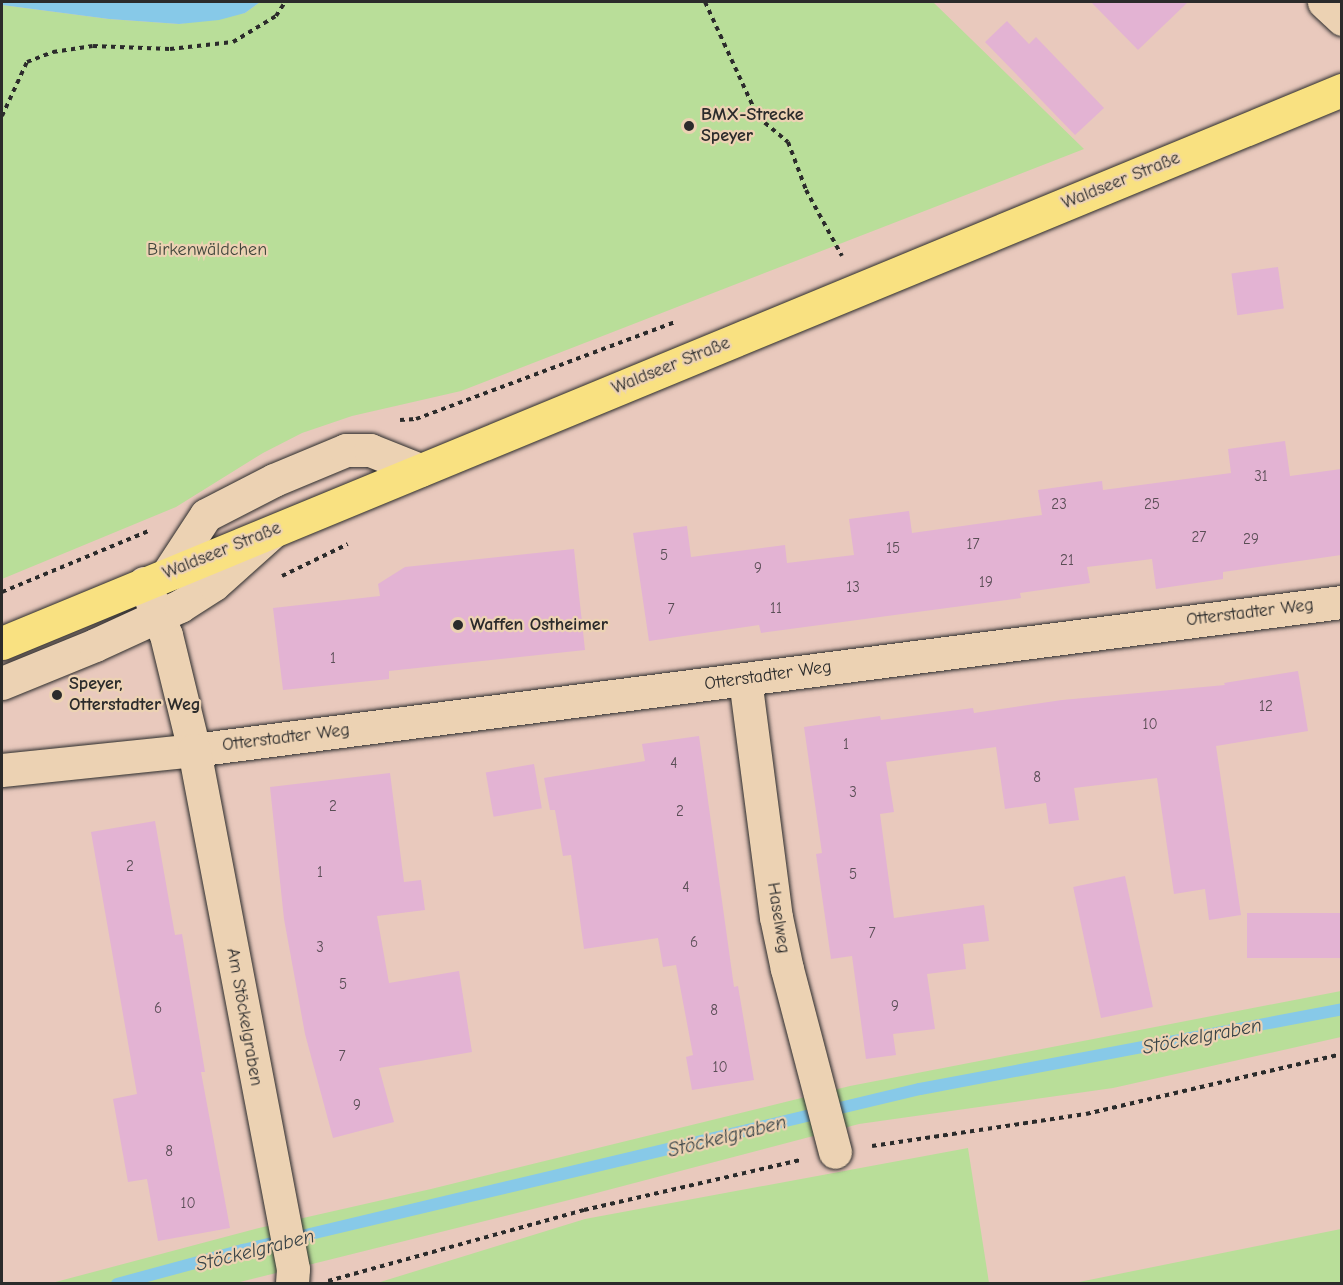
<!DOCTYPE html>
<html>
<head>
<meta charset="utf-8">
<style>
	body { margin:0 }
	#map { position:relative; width:1343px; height:1285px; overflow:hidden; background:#e9c9bd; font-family:"Comic Neue",sans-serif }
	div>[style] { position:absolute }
	.green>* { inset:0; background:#b9de99 }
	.water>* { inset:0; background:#87c9e8 }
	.stream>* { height:12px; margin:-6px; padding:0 6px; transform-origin:6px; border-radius:6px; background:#87c9e8 }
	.building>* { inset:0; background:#e3b3d3; transform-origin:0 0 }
	.path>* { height:4px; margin-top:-2px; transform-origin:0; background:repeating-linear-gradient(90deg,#2b2b2b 0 4.5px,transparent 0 9px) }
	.roads { filter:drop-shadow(0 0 2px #2b2b2b) drop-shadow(0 0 2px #2b2b2b) }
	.minor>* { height:33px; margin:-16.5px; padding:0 16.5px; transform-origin:16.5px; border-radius:16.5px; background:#ecd2b3 }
	.major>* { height:33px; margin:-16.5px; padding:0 16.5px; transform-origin:16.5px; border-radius:16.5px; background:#f9e181 }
	.dots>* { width:16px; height:16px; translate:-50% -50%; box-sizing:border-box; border:3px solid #ecd2b3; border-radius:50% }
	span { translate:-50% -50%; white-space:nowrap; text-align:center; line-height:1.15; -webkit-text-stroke:4.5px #ecd2b3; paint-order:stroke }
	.number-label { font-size:15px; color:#594d55 }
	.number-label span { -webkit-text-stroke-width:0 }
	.poi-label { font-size:18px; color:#2b2b2b; font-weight:700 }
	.left { translate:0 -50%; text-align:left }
	.street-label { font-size:18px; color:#2b2b2b }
	.park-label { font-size:18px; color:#40463c }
	.water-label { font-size:20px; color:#394347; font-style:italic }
	.frame { position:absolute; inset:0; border:3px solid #2b2b2b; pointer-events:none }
</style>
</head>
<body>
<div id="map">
	<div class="green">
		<div style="clip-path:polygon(260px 2px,933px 2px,1084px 149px,461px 391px,352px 416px,302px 433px,263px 453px,176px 507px,2px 579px,2px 5px,109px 19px,179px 24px,245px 13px)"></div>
		<div style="clip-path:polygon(1341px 991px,1341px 1037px,1113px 1088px,859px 1124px,585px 1196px,236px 1283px,48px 1284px,259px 1228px,431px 1189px,850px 1086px)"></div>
		<div style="clip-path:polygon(968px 1148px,989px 1283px,377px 1283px,585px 1219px)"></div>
		<div style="clip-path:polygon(1341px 1229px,1341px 1283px,1074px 1283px)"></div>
	</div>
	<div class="water">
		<div style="clip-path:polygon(2px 2px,260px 2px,245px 13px,219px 20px,179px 24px,109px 19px,2px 5px)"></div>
	</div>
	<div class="stream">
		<div style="left:117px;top:1284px;width:131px;rotate:-15.1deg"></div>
		<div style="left:243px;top:1250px;width:696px;rotate:-13.38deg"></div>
		<div style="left:920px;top:1089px;width:430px;rotate:-10.7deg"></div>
	</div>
	<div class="building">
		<div style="clip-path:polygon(1091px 2px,1188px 2px,1138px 50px)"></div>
		<div style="clip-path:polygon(1007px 21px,1029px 44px,1036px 37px,1104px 108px,1075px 135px,985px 42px)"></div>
		<div style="left:1278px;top:267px;width:42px;height:47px;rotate:82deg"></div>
		<div style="clip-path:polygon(1285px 441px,1290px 476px,1341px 469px,1341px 555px,1223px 572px,1223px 579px,1156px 589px,1152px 559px,1087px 567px,1090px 583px,1020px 593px,1021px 598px,761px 633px,759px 625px,649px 641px,633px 533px,687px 526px,691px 557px,785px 545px,787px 563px,854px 555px,849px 519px,909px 511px,912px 533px,1042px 515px,1038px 490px,1102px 481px,1103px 490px,1231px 473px,1228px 449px)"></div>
		<div style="clip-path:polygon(574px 549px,585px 650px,389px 671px,389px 679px,283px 690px,273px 608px,380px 596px,378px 584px,405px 567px)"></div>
		<div style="clip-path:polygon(1298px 671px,1308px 731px,1216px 746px,1241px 915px,1209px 920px,1205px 889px,1174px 894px,1157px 778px,1074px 788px,1079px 820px,1049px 824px,1046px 803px,1005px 809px,996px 747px,886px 762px,894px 812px,880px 814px,894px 918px,984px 905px,989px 941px,963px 944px,966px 969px,927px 974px,935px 1029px,893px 1034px,896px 1055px,866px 1059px,852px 956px,831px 959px,816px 854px,822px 853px,804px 727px,880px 716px,881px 720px,973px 708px,974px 713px,1062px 700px,1225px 685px,1224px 683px)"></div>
		<div style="clip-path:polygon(699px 736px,734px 987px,738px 986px,754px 1080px,692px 1090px,686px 1057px,693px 1055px,676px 965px,663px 967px,658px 938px,584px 949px,571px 855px,563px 856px,555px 810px,550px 810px,544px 778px,645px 761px,642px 744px)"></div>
		<div style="left:534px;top:764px;width:45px;height:49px;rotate:80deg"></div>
		<div style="clip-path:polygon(390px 773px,404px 882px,421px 880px,425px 910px,377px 916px,389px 983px,459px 971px,472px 1052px,379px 1068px,394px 1122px,333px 1138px,305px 1034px,284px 919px,270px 787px)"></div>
		<div style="clip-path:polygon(155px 821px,175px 935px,182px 934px,205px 1072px,201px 1072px,230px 1228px,158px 1241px,147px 1179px,128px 1182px,113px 1099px,137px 1094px,91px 832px)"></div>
		<div style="left:1125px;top:876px;width:134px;height:53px;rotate:78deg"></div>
		<div style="left:1341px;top:913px;width:45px;height:94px;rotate:90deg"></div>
	</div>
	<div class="path">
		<div style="left:705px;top:2px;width:127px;rotate:65.3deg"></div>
		<div style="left:758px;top:117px;width:39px;rotate:40deg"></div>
		<div style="left:788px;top:142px;width:51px;rotate:69.4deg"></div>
		<div style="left:806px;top:190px;width:75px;rotate:61.4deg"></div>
		<div style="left:2px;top:116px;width:60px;rotate:-65.2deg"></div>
		<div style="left:27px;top:62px;width:28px;rotate:-21deg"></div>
		<div style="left:53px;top:52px;width:40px;rotate:-8.5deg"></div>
		<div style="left:93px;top:46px;width:77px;rotate:2.2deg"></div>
		<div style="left:170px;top:49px;width:63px;rotate:-6.3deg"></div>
		<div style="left:233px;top:42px;width:50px;rotate:-31.2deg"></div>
		<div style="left:276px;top:16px;width:17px;rotate:-57deg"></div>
		<div style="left:400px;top:420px;width:16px;rotate:-4deg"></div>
		<div style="left:416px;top:419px;width:277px;rotate:-20.5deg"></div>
		<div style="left:282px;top:576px;width:73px;rotate:-25.9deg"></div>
		<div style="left:2px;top:592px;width:161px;rotate:-22.6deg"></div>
		<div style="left:872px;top:1146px;width:216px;rotate:-8.5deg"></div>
		<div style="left:1086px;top:1114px;width:263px;rotate:-13.2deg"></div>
		<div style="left:328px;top:1281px;width:266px;rotate:-15.5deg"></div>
		<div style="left:584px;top:1210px;width:222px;rotate:-13deg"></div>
	</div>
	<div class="roads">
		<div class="minor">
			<div style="left:1324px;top:2px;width:25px;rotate:43deg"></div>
			<div style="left:168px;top:573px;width:69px;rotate:-56.8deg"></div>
			<div style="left:206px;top:515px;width:76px;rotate:-27.2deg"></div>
			<div style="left:274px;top:480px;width:78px;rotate:-22.6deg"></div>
			<div style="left:346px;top:450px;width:24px"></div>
			<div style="left:370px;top:450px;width:54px;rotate:21.8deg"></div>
			<div style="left:144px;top:583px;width:56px;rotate:67.1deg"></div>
			<div style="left:166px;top:635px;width:118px;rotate:76.3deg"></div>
			<div style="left:194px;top:750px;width:1158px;rotate:-7.35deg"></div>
			<div style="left:745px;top:679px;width:240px;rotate:82.6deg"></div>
			<div style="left:776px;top:917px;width:53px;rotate:78.1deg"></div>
			<div style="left:787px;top:969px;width:189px;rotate:75.3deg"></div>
			<div style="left:2px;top:683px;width:100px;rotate:-22.2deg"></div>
			<div style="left:95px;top:645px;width:94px;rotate:-24.6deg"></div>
			<div style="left:180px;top:606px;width:40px;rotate:-32.9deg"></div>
			<div style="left:214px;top:584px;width:75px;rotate:-41.8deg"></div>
			<div style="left:2px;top:770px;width:193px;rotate:-5.9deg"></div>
			<div style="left:194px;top:750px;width:528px;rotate:79.2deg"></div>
			<div style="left:293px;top:1269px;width:15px;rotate:94deg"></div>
		</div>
		<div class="major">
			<div style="left:2px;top:643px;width:1450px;rotate:-22.43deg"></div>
		</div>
	</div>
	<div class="dots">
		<div style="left:689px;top:126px;background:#2b2b2b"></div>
		<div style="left:458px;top:625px;background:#2b2b2b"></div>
		<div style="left:57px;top:695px;background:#2b2b2b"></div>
	</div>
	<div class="number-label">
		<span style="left:1261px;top:477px">31</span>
		<span style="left:1059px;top:505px">23</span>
		<span style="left:1152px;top:505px">25</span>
		<span style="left:1199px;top:538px">27</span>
		<span style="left:1251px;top:540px">29</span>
		<span style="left:973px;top:545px">17</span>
		<span style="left:893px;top:549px">15</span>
		<span style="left:664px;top:556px">5</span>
		<span style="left:1067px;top:561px">21</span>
		<span style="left:758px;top:569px">9</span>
		<span style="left:986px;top:583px">19</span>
		<span style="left:853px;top:588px">13</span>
		<span style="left:776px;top:609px">11</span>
		<span style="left:671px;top:610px">7</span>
		<span style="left:333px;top:659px">1</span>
		<span style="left:1266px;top:707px">12</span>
		<span style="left:1150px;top:725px">10</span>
		<span style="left:846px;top:745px">1</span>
		<span style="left:674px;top:764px">4</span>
		<span style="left:1037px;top:778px">8</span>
		<span style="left:853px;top:793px">3</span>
		<span style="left:333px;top:807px">2</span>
		<span style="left:680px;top:812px">2</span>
		<span style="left:130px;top:867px">2</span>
		<span style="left:320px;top:873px">1</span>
		<span style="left:853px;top:875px">5</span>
		<span style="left:686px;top:888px">4</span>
		<span style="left:872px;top:934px">7</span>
		<span style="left:694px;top:943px">6</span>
		<span style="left:320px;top:948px">3</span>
		<span style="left:343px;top:985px">5</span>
		<span style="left:895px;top:1007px">9</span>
		<span style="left:158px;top:1009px">6</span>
		<span style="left:714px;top:1011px">8</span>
		<span style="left:342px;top:1057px">7</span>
		<span style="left:720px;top:1068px">10</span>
		<span style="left:357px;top:1106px">9</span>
		<span style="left:169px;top:1152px">8</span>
		<span style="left:188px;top:1204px">10</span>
	</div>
	<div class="poi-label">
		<span class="left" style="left:701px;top:126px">BMX-Strecke<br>Speyer</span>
		<span class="left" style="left:470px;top:625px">Waffen Ostheimer</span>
		<span class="left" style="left:69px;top:695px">Speyer,<br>Otterstadter Weg</span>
	</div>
	<div class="street-label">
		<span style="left:1121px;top:181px;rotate:-22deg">Waldseer Straße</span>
		<span style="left:671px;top:366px;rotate:-22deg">Waldseer Straße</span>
		<span style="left:222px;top:551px;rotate:-22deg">Waldseer Straße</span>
		<span style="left:1250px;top:613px;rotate:-7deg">Otterstadter Weg</span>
		<span style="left:768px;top:676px;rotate:-8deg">Otterstadter Weg</span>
		<span style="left:286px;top:738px;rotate:-7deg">Otterstadter Weg</span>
		<span style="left:778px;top:918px;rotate:81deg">Haselweg</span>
		<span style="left:244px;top:1017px;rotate:80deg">Am Stöckelgraben</span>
	</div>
	<div class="park-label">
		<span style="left:207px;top:250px">Birkenwäldchen</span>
	</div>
	<div class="water-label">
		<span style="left:1202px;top:1036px;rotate:-11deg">Stöckelgraben</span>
		<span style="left:727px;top:1136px;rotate:-14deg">Stöckelgraben</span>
		<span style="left:255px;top:1250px;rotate:-14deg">Stöckelgraben</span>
	</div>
	<div class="frame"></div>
</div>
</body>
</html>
